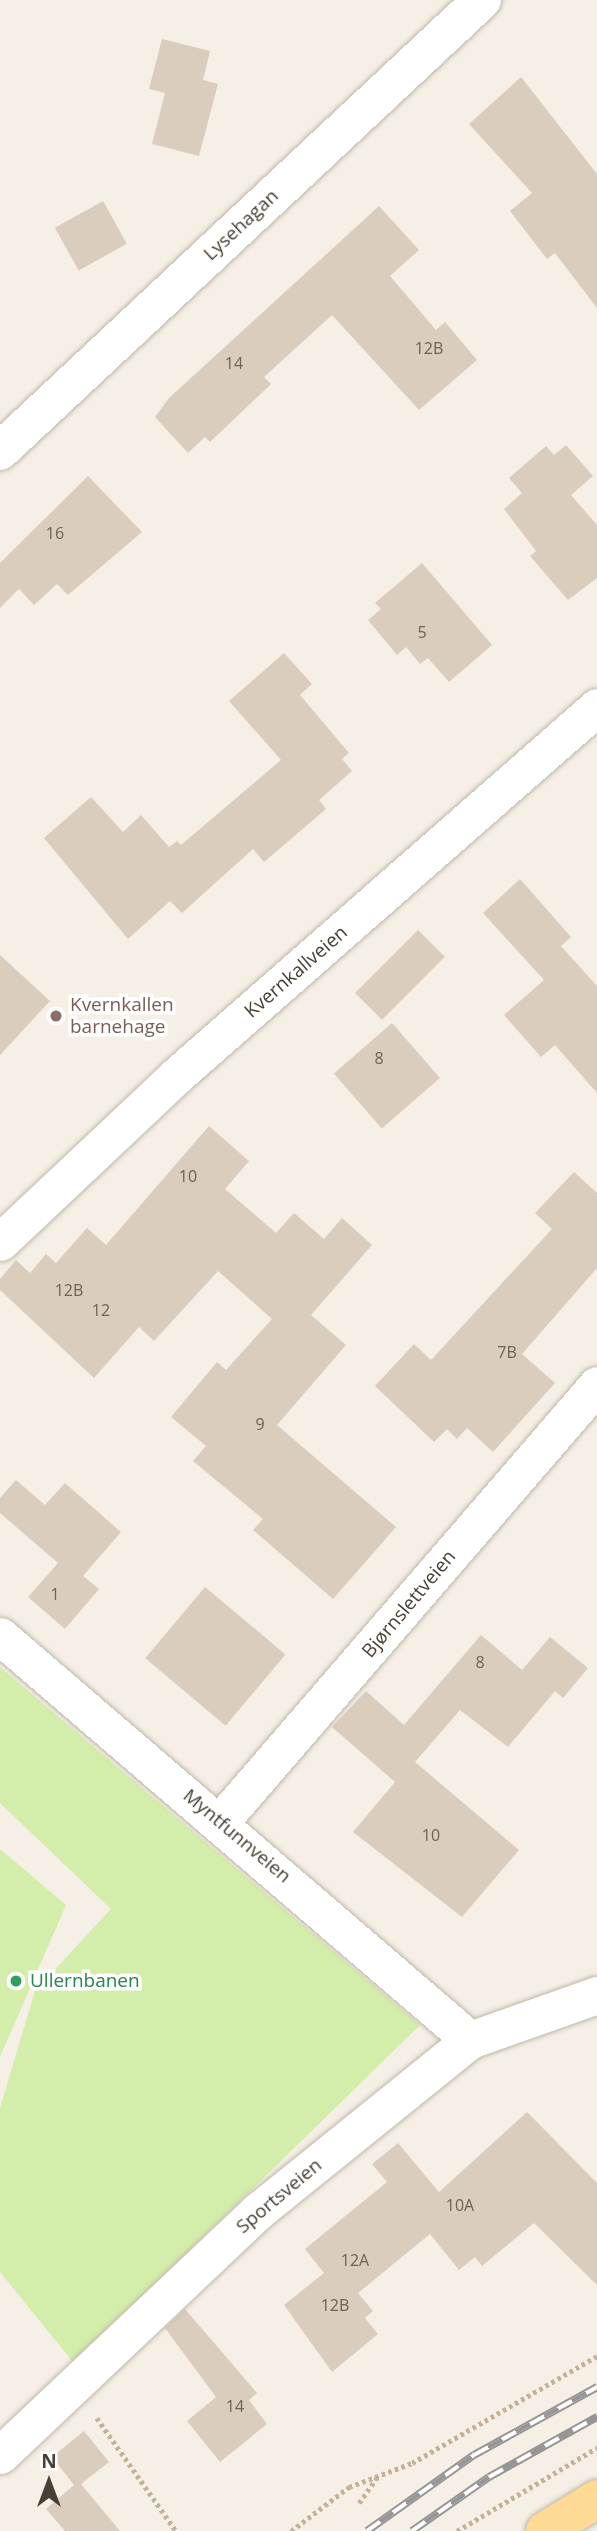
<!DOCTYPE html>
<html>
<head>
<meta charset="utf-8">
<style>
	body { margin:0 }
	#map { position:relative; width:597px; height:2531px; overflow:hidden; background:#f5efe6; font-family:"Open Sans",sans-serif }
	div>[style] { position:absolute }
	.green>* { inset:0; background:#d3edab }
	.building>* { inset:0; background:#dacdbd; transform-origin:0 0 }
	.path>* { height:4.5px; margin-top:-2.25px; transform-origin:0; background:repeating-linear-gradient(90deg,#c4b298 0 3.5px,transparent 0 7px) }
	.roads { filter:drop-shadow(0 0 2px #c1b7a8) drop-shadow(0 0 2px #c1b7a8) }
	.minor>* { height:37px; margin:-18.5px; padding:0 18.5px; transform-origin:18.5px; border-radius:18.5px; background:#fff }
	.tertiary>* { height:38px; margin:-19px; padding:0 19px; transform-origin:19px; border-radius:19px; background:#fff }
	.primary>* { height:38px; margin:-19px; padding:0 19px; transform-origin:19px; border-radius:19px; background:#ffda95 }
	.rail>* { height:8px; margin-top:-4px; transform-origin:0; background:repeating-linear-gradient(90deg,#fff 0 16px,#969696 0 32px); box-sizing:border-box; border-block:2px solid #969696 }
	.dots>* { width:19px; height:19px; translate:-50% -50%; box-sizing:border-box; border:4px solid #fff; border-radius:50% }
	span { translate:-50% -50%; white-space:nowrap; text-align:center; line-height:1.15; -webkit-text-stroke:7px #fff; paint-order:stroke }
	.number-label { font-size:16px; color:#6c6257 }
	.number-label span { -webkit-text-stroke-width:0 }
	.street-label { font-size:19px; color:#483f35 }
	.education-label { font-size:19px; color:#785e54 }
	.left { translate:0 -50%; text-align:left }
	.leisure-label { font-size:19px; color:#27864d }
	.north { position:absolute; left:14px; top:2447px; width:70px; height:70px; -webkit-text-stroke:5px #fff; paint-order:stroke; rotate:0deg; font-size:19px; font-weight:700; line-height:28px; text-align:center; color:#483f35 }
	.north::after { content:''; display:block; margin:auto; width:24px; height:32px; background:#483f35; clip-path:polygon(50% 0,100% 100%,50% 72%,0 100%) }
</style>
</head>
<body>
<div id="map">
	<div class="green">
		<div style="clip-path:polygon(0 1667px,420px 2025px,74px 2363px,0 2272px,0 2108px,35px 1991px,111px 1909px,0 1803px)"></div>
		<div style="clip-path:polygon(0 1849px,66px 1905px,0 2057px)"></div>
	</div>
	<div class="building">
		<div style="clip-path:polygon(162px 39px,210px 51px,203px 80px,218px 84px,199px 156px,152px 144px,165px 93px,149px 89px)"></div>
		<div style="clip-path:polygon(521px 77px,597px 174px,597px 308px,555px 253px,547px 259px,510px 211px,532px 193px,469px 124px)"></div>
		<div style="left:103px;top:201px;width:49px;height:55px;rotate:61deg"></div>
		<div style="clip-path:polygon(379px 206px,419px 250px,390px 276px,436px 330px,445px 322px,477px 360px,419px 410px,332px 315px,264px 377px,271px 384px,210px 442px,205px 437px,188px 453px,155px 417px,169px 398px)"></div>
		<div style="clip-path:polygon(566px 445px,593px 476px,571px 495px,597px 525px,597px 578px,568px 600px,530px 556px,536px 551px,504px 509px,522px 493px,509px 478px,546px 446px,554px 455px)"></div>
		<div style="clip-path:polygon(88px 476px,142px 532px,68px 595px,57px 584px,34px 605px,19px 589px,0 608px,0 563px)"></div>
		<div style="clip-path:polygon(422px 563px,492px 645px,449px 682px,428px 658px,420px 664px,406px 647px,397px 655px,368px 620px,381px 609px,375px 603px)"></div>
		<div style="clip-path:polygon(284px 653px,312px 684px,300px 695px,349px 753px,342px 759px,352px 771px,319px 800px,326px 809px,264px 862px,253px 849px,182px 913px,170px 901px,128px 939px,44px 838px,91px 797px,123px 832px,141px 815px,169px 847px,177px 841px,181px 845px,281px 760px,229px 701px)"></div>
		<div style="clip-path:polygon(520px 879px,571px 937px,561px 946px,597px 986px,597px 1093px,555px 1045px,541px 1057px,504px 1015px,544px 980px,483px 913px)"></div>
		<div style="left:418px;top:930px;width:38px;height:89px;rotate:45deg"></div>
		<div style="clip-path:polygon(0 955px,50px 1001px,0 1055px)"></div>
		<div style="left:392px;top:1023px;width:73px;height:77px;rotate:49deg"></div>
		<div style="clip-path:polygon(209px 1126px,249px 1161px,225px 1189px,276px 1233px,294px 1213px,324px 1239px,342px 1218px,372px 1245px,311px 1315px,346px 1345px,277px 1425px,396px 1527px,333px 1599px,253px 1530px,263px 1519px,193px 1461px,206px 1446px,171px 1417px,217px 1362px,226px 1370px,272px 1319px,218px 1271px,154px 1341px,139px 1327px,94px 1378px,0 1290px,0 1279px,16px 1260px,30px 1273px,46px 1254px,56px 1263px,87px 1228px,106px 1245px)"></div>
		<div style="clip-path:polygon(574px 1172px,597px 1193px,597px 1268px,522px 1354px,555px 1383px,493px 1452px,467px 1428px,457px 1439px,447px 1429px,434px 1442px,375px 1386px,414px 1344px,431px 1360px,552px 1229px,535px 1213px)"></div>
		<div style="clip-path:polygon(16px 1480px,45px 1505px,65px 1483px,121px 1532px,83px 1576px,99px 1589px,65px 1629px,28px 1597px,58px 1563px,0 1513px,0 1498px)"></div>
		<div style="left:205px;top:1587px;width:105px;height:93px;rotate:40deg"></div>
		<div style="clip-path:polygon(481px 1635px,522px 1670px,550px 1637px,588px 1668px,563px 1698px,555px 1691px,508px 1747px,460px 1710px,415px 1762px,519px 1850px,462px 1917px,353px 1832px,395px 1782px,332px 1727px,366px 1691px,404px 1725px)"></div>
		<div style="clip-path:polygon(527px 2112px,597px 2183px,597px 2285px,534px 2223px,482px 2266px,475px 2257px,459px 2270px,430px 2234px,358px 2293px,373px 2311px,365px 2318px,378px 2334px,332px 2372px,284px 2305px,324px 2273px,305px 2249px,387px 2182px,372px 2164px,398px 2143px,439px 2192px)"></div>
		<div style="clip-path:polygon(185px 2309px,257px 2393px,249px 2400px,267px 2424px,220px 2462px,187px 2421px,216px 2397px,165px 2328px)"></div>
		<div style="clip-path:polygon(84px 2431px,109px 2462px,81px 2484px,120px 2531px,65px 2531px,46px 2509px,74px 2485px,52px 2457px)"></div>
	</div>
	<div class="path">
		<div style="left:97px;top:2418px;width:138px;rotate:55deg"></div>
		<div style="left:359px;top:2503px;width:33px;rotate:-55deg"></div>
		<div style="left:291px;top:2531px;width:73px;rotate:-37.2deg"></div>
		<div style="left:349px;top:2487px;width:67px;rotate:-20.9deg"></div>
		<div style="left:412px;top:2463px;width:214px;rotate:-30deg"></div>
		<div style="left:457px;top:2531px;width:163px;rotate:-30.7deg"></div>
	</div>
	<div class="roads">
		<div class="minor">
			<div style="left:0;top:1242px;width:242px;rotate:-43.3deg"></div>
			<div style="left:176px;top:1076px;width:560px;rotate:-41.23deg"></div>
			<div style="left:0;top:1636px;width:620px;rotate:40.68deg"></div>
			<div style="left:220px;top:1822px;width:577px;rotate:-49.22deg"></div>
			<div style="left:0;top:2455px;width:355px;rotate:-43.4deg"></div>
			<div style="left:258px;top:2211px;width:272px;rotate:-38.9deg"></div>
			<div style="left:470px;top:2040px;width:135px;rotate:-19.5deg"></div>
		</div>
		<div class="tertiary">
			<div style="left:0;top:451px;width:660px;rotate:-43.1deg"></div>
		</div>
		<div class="primary">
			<div style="left:545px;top:2531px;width:61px;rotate:-31.6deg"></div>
		</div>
	</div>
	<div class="rail">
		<div style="left:367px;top:2531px;width:131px;rotate:-35.4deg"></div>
		<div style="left:474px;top:2455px;width:141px;rotate:-28.9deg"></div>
		<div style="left:412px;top:2531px;width:94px;rotate:-35deg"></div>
		<div style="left:489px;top:2477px;width:124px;rotate:-29.1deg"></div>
	</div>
	<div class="dots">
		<div style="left:56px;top:1016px;background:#8d6e63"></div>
		<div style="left:16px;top:1981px;background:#2e9e5b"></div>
	</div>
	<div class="number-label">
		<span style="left:429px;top:348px">12B</span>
		<span style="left:234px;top:363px">14</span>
		<span style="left:55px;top:533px">16</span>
		<span style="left:422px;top:632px">5</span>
		<span style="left:379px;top:1058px">8</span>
		<span style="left:188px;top:1176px">10</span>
		<span style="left:69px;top:1290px">12B</span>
		<span style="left:101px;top:1310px">12</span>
		<span style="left:507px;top:1352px">7B</span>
		<span style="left:260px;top:1424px">9</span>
		<span style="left:55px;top:1594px">1</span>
		<span style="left:480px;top:1662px">8</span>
		<span style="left:431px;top:1835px">10</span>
		<span style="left:460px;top:2205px">10A</span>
		<span style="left:355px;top:2260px">12A</span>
		<span style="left:335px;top:2305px">12B</span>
		<span style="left:235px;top:2406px">14</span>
	</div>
	<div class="street-label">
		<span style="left:241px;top:225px;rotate:-43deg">Lysehagan</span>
		<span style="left:296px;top:972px;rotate:-41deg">Kvernkallveien</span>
		<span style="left:409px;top:1604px;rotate:-50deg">Bjørnslettveien</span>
		<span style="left:237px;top:1836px;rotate:40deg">Myntfunnveien</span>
		<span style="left:279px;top:2196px;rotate:-40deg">Sportsveien</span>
	</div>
	<div class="education-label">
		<span class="left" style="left:70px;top:1016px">Kvernkallen<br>barnehage</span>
	</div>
	<div class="leisure-label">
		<span class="left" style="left:30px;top:1981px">Ullernbanen</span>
	</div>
	<div class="north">N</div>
</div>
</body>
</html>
